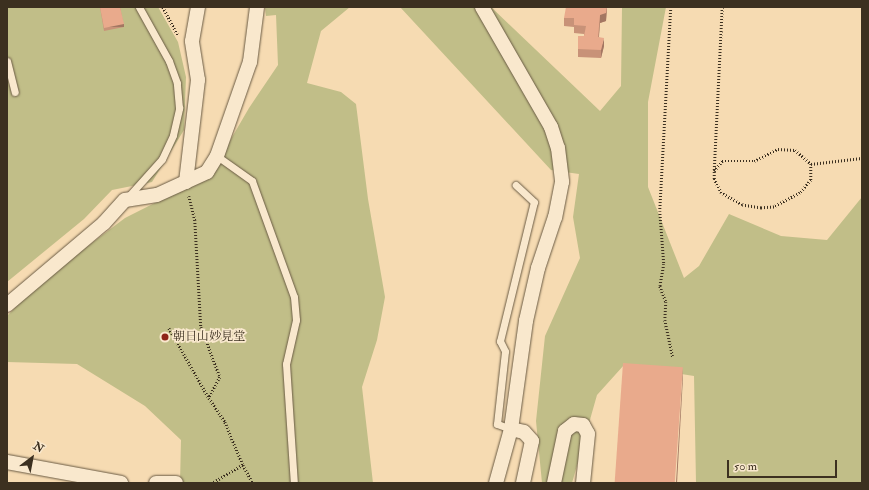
<!DOCTYPE html>
<html>
<head>
<meta charset="utf-8">
<style>
	body { margin:0 }
	#map { position:relative; width:869px; height:490px; overflow:hidden; background:#f6dbb2; font-family:"IM FELL Double Pica","Noto Serif JP",serif }
	div>[style] { position:absolute }
	.green>* { inset:0; background:#c1be88 }
	.path>* { height:2.5px; margin-top:-1.25px; transform-origin:0; background:repeating-linear-gradient(90deg,#3c3020 0 1px,transparent 0 3px) }
	.roads { filter:drop-shadow(0 0 1px #6a5b44) drop-shadow(0 0 1px #6a5b44) }
	.lane>* { height:7px; margin:-3.5px; padding:0 3.5px; transform-origin:3.5px; border-radius:3.5px; background:#f9e8cd }
	.street>* { height:14px; margin:-7px; padding:0 7px; transform-origin:7px; border-radius:7px; background:#f9e8cd }
	.wall>* { inset:0; background:#c89278 }
	.shaded-wall>* { inset:0; background:#a37762; transform-origin:0 0 }
	.building>* { inset:0; background:#e9aa8c; transform-origin:0 0 }
	.dots>* { width:11px; height:11px; translate:-50% -50%; box-sizing:border-box; border:2px solid #f9e8cd; border-radius:50% }
	span { translate:-50% -50%; white-space:nowrap; text-align:center; line-height:1.15; -webkit-text-stroke:3.5px #f9e8cd; paint-order:stroke }
	.poi-label { font-size:12px; color:#3c3020 }
	.left { translate:0 -50%; text-align:left }
	.frame { position:absolute; inset:0; border:8px solid #3c3020; pointer-events:none }
	.north { position:absolute; left:12px; top:438px; width:40px; height:40px; -webkit-text-stroke:3px #f9e8cd; paint-order:stroke; rotate:32deg; font-size:11px; font-weight:700; line-height:16px; text-align:center; color:#3c3020 }
	.north::after { content:''; display:block; margin:auto; width:14px; height:18px; background:#3c3020; clip-path:polygon(50% 0,100% 100%,50% 72%,0 100%) }
	.scale { position:absolute; left:727px; top:460px; width:110px; height:18px; box-sizing:border-box; border:2px solid #3c3020; border-top:0; padding-left:5px; font-size:12px; line-height:14px; white-space:nowrap; color:#3c3020; -webkit-text-stroke:3px #f9e8cd; paint-order:stroke }
</style>
</head>
<body>
<div id="map">
	<div class="green">
		<div style="clip-path:polygon(7px 7px,158px 7px,178px 42px,186px 77px,184px 130px,152px 182px,112px 190px,84px 219px,7px 282px)"></div>
		<div style="clip-path:polygon(265px 7px,350px 7px,321px 31px,307px 83px,341px 92px,356px 104px,368px 199px,385px 297px,377px 340px,362px 387px,373px 483px,180px 483px,181px 440px,145px 406px,77px 364px,7px 362px,7px 316px,40px 282px,125px 218px,210px 175px,249px 108px,278px 65px,276px 15px,266px 16px)"></div>
		<div style="clip-path:polygon(400px 7px,491px 7px,600px 111px,621px 86px,622px 7px,666px 7px,648px 102px,648px 187px,684px 278px,699px 266px,729px 214px,781px 236px,827px 240px,862px 197px,862px 483px,696px 483px,694px 376px,624px 365px,597px 395px,572px 483px,542px 483px,536px 421px,545px 336px,580px 258px,573px 217px,579px 174px,551px 170px)"></div>
	</div>
	<div class="path">
		<div style="left:163px;top:7px;width:32px;rotate:62deg"></div>
		<div style="left:671px;top:7px;width:204px;rotate:93.1deg"></div>
		<div style="left:660px;top:211px;width:53px;rotate:85.7deg"></div>
		<div style="left:664px;top:264px;width:22px;rotate:100deg"></div>
		<div style="left:660px;top:286px;width:17px;rotate:69deg"></div>
		<div style="left:666px;top:302px;width:18px;rotate:93deg"></div>
		<div style="left:665px;top:320px;width:38px;rotate:78deg"></div>
		<div style="left:778px;top:149px;width:17px;rotate:3deg"></div>
		<div style="left:795px;top:150px;width:21px;rotate:41deg"></div>
		<div style="left:811px;top:164px;width:16px;rotate:90deg"></div>
		<div style="left:811px;top:180px;width:17px;rotate:130deg"></div>
		<div style="left:800px;top:193px;width:30px;rotate:152deg"></div>
		<div style="left:774px;top:207px;width:13px;rotate:176deg"></div>
		<div style="left:761px;top:208px;width:19px;rotate:-171deg"></div>
		<div style="left:742px;top:205px;width:24px;rotate:-150deg"></div>
		<div style="left:721px;top:193px;width:16px;rotate:-117deg"></div>
		<div style="left:714px;top:179px;width:8px;rotate:-90deg"></div>
		<div style="left:714px;top:171px;width:13px;rotate:-51deg"></div>
		<div style="left:722px;top:161px;width:32px"></div>
		<div style="left:754px;top:161px;width:27px;rotate:-27deg"></div>
		<div style="left:811px;top:164px;width:51px;rotate:-6.7deg"></div>
		<div style="left:714px;top:170px;width:163px;rotate:-87.2deg"></div>
		<div style="left:189px;top:196px;width:25px;rotate:76deg"></div>
		<div style="left:195px;top:220px;width:107px;rotate:86.8deg"></div>
		<div style="left:201px;top:327px;width:53px;rotate:69.2deg"></div>
		<div style="left:220px;top:377px;width:24px;rotate:118deg"></div>
		<div style="left:209px;top:398px;width:29px;rotate:56deg"></div>
		<div style="left:225px;top:422px;width:47px;rotate:67.3deg"></div>
		<div style="left:243px;top:465px;width:35px;rotate:149deg"></div>
		<div style="left:169px;top:328px;width:81px;rotate:60.3deg"></div>
		<div style="left:243px;top:465px;width:21px;rotate:61deg"></div>
	</div>
	<div class="roads">
		<div class="lane">
			<div style="left:7px;top:61px;width:32px;rotate:76deg"></div>
			<div style="left:217px;top:156px;width:43px;rotate:35.5deg"></div>
			<div style="left:252px;top:181px;width:123px;rotate:70.1deg"></div>
			<div style="left:294px;top:297px;width:23px;rotate:85deg"></div>
			<div style="left:296px;top:320px;width:45px;rotate:102.8deg"></div>
			<div style="left:286px;top:364px;width:119px;rotate:86.2deg"></div>
			<div style="left:127px;top:198px;width:52px;rotate:-48.1deg"></div>
			<div style="left:162px;top:159px;width:26px;rotate:-65deg"></div>
			<div style="left:173px;top:135px;width:28px;rotate:-77deg"></div>
			<div style="left:179px;top:108px;width:25px;rotate:-95deg"></div>
			<div style="left:177px;top:83px;width:23px;rotate:-110deg"></div>
			<div style="left:169px;top:61px;width:62px;rotate:-119.1deg"></div>
			<div style="left:511px;top:429px;width:15px;rotate:-160deg"></div>
			<div style="left:497px;top:424px;width:73px;rotate:-83.7deg"></div>
			<div style="left:505px;top:351px;width:11px;rotate:-117deg"></div>
			<div style="left:500px;top:341px;width:143px;rotate:-76.3deg"></div>
			<div style="left:534px;top:202px;width:25px;rotate:-137deg"></div>
		</div>
		<div class="street">
			<div style="left:482px;top:7px;width:138px;rotate:60.1deg"></div>
			<div style="left:551px;top:127px;width:22px;rotate:72deg"></div>
			<div style="left:558px;top:148px;width:34px;rotate:83deg"></div>
			<div style="left:562px;top:182px;width:36px;rotate:101deg"></div>
			<div style="left:555px;top:217px;width:54px;rotate:108.4deg"></div>
			<div style="left:538px;top:268px;width:54px;rotate:102.8deg"></div>
			<div style="left:526px;top:321px;width:109px;rotate:97.9deg"></div>
			<div style="left:511px;top:429px;width:56px;rotate:105.5deg"></div>
			<div style="left:186px;top:182px;width:103px;rotate:-83.3deg"></div>
			<div style="left:198px;top:80px;width:39px;rotate:-99deg"></div>
			<div style="left:192px;top:41px;width:35px;rotate:-80deg"></div>
			<div style="left:7px;top:305px;width:127px;rotate:-40.2deg"></div>
			<div style="left:104px;top:223px;width:31px;rotate:-48deg"></div>
			<div style="left:125px;top:200px;width:32px;rotate:-9deg"></div>
			<div style="left:157px;top:195px;width:55px;rotate:-24.7deg"></div>
			<div style="left:207px;top:172px;width:19px;rotate:-58deg"></div>
			<div style="left:217px;top:156px;width:100px;rotate:-70.7deg"></div>
			<div style="left:250px;top:62px;width:55px;rotate:-82.7deg"></div>
			<div style="left:511px;top:429px;width:13px;rotate:13deg"></div>
			<div style="left:524px;top:432px;width:12px;rotate:48deg"></div>
			<div style="left:532px;top:441px;width:43px;rotate:102.1deg"></div>
			<div style="left:7px;top:462px;width:116px;rotate:10.4deg"></div>
			<div style="left:156px;top:483px;width:20px"></div>
			<div style="left:554px;top:483px;width:53px;rotate:-78.1deg"></div>
			<div style="left:565px;top:431px;width:11px;rotate:-38deg"></div>
			<div style="left:574px;top:424px;width:9px;rotate:6deg"></div>
			<div style="left:583px;top:425px;width:10px;rotate:61deg"></div>
			<div style="left:588px;top:434px;width:49px;rotate:95.8deg"></div>
		</div>
	</div>
	<div class="wall">
		<div style="clip-path:polygon(100px 7px,120px 7px,124px 27px,104px 31px)"></div>
		<div style="clip-path:polygon(607px 7px,606px 21px,600px 23px,599px 37px,604px 46px,601px 58px,578px 57px,578px 49px,584px 36px,584px 34px,574px 33px,574px 27px,564px 26px,564px 18px)"></div>
	</div>
	<div class="shaded-wall">
		<div style="clip-path:polygon(607px 7px,606px 21px,600px 23px,598px 45px,600px 15px)"></div>
		<div style="left:124px;top:24px;width:3px;height:20px;rotate:90deg"></div>
		<div style="clip-path:polygon(604px 38px,604px 46px,601px 58px,601px 50px)"></div>
		<div style="clip-path:polygon(683px 367px,683px 377px,677px 483px,676px 483px)"></div>
	</div>
	<div class="building">
		<div style="clip-path:polygon(100px 7px,120px 7px,124px 24px,104px 28px)"></div>
		<div style="clip-path:polygon(566px 7px,607px 7px,606px 13px,600px 15px,598px 37px,604px 38px,601px 50px,578px 49px,578px 36px,584px 36px,586px 26px,574px 25px,574px 18px,564px 18px)"></div>
		<div style="left:623px;top:363px;width:60px;height:120px;rotate:4deg"></div>
	</div>
	<div class="dots">
		<div style="left:165px;top:337px;background:#8f2418"></div>
	</div>
	<div class="poi-label">
		<span class="left" style="left:173px;top:337px">朝日山妙見堂</span>
	</div>
	<div class="frame"></div>
	<div class="north">N</div>
	<div class="scale">50 m</div>
</div>
</body>
</html>
